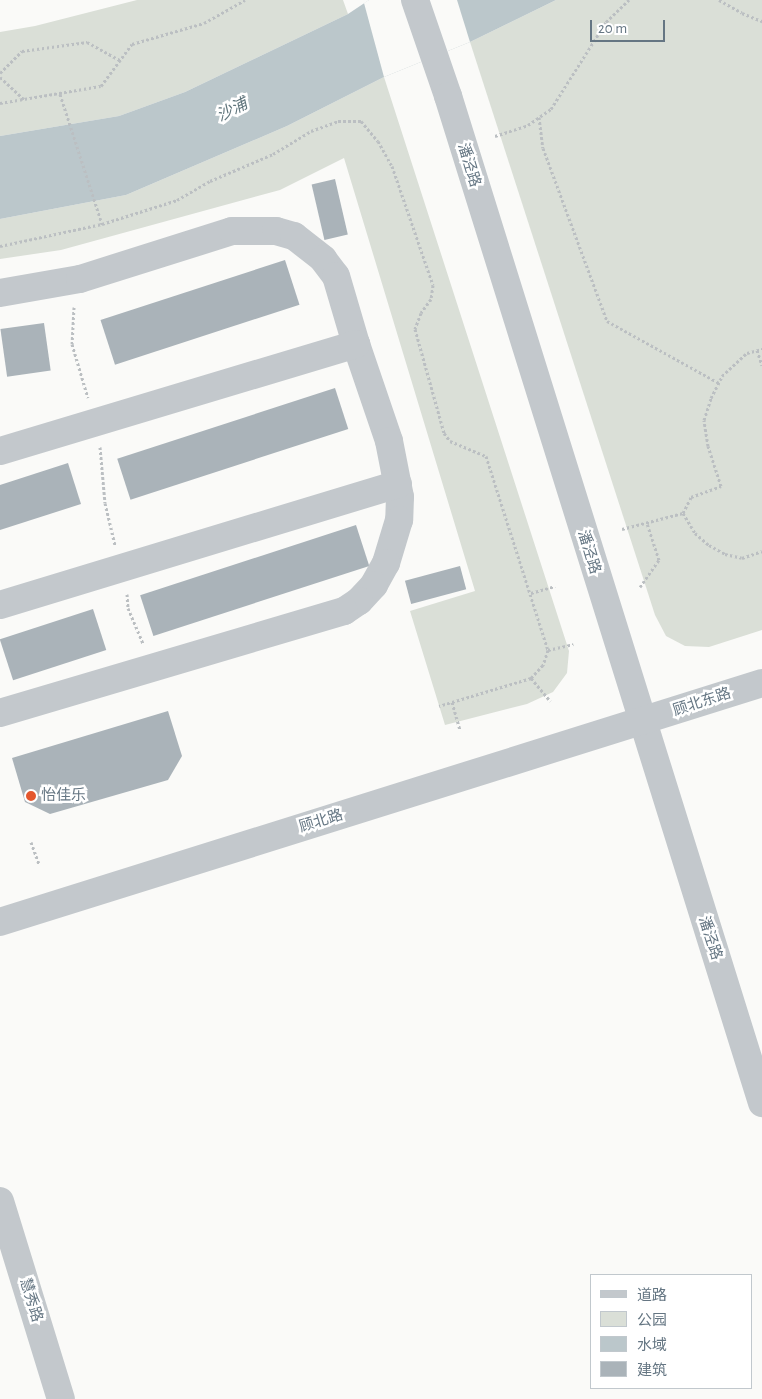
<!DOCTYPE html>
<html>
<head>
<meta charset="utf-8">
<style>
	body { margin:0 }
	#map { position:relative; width:762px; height:1399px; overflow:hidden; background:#fafaf8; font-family:"Alegreya Sans","Noto Sans SC",sans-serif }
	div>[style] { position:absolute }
	.green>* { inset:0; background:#dadfd7 }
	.water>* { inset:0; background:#bbc7cb }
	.pier>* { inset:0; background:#fafaf8 }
	.building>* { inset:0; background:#aab3b9; transform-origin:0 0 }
	.path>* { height:3px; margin-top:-1.5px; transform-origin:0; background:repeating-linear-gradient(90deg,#bbbfc2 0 2.5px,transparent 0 5px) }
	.minor>* { height:28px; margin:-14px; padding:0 14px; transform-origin:14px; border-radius:14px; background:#c3c8cc }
	.dots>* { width:14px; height:14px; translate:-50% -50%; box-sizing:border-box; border:2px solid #fff; border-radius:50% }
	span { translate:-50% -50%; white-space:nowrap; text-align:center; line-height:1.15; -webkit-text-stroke:5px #fff; paint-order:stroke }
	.street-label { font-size:15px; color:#657683 }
	.poi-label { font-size:15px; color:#657683 }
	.left { translate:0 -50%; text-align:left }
	.water-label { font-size:16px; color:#60757c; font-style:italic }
	.legend { position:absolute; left:590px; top:1274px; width:162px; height:115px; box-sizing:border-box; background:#fff; border:1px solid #c1c8cd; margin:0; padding:6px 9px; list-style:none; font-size:15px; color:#657683 }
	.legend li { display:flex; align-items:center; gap:10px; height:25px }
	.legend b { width:25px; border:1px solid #c1c8cd }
	.scale { position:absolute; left:590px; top:20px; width:75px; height:22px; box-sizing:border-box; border:2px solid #657683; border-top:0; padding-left:6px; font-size:15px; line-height:18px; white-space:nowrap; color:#657683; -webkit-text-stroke:4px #fff; paint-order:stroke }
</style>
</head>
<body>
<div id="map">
	<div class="green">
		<div style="clip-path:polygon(137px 0,343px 0,348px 14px,185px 92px,119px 116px,0 136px,0 32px,35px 26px)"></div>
		<div style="clip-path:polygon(556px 0,762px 0,762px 630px,709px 647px,685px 646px,666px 636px,655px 615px,470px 42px)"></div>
		<div style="clip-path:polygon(384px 77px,569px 651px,567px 673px,553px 692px,527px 704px,445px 725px,410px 611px,475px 591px,344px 158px,280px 190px,61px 250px,0 259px,0 219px,126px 195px,287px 126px)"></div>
	</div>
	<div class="water">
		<div style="clip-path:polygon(369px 0,556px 0,470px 42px,384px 77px,287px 126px,126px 195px,0 219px,0 136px,119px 116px,185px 92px,348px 14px)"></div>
	</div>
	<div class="pier">
		<div style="clip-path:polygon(369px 0,457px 0,470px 42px,384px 77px,364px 3px)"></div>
	</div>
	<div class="building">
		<div style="left:335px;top:179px;width:57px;height:24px;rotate:77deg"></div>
		<div style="left:285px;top:260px;width:47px;height:194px;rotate:72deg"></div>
		<div style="left:44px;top:323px;width:48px;height:44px;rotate:82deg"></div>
		<div style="left:335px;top:388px;width:43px;height:229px;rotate:72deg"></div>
		<div style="clip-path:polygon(68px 463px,81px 504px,0 530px,0 485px)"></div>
		<div style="left:356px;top:525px;width:43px;height:227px;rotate:72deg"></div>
		<div style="left:460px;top:566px;width:24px;height:57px;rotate:75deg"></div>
		<div style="left:93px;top:609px;width:43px;height:98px;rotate:72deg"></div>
		<div style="clip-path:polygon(168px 711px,182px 756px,168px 780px,50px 814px,25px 802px,12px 758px)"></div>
	</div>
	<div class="path">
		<div style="left:719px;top:0;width:26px;rotate:29deg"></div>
		<div style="left:742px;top:13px;width:22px;rotate:22deg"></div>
		<div style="left:0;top:73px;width:31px;rotate:-45deg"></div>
		<div style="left:22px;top:51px;width:66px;rotate:-7.9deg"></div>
		<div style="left:87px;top:42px;width:38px;rotate:29deg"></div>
		<div style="left:0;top:77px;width:34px;rotate:43deg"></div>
		<div style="left:60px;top:94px;width:137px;rotate:72.1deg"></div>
		<div style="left:0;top:103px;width:102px;rotate:-9.6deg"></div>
		<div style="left:101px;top:86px;width:52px;rotate:-53.6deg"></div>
		<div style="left:132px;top:44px;width:75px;rotate:-16.3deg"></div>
		<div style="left:204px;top:23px;width:47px;rotate:-29.3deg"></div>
		<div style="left:539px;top:117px;width:31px;rotate:83deg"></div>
		<div style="left:543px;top:148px;width:184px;rotate:69.7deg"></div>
		<div style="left:607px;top:321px;width:128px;rotate:29deg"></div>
		<div style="left:495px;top:136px;width:35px;rotate:-18deg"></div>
		<div style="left:528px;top:125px;width:28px;rotate:-35deg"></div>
		<div style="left:551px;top:109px;width:103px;rotate:-57.7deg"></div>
		<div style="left:606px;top:22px;width:32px;rotate:-44deg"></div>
		<div style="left:0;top:246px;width:104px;rotate:-12.2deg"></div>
		<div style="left:102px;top:224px;width:79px;rotate:-17.7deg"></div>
		<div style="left:177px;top:200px;width:38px;rotate:-30deg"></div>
		<div style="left:210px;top:181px;width:69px;rotate:-23.2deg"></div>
		<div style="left:273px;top:154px;width:44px;rotate:-31.2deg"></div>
		<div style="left:311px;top:131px;width:29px;rotate:-20deg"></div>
		<div style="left:338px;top:121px;width:23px"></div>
		<div style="left:361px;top:121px;width:26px;rotate:50deg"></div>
		<div style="left:378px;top:141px;width:29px;rotate:61deg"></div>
		<div style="left:392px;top:166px;width:126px;rotate:71deg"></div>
		<div style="left:433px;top:285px;width:14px;rotate:98deg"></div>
		<div style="left:431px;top:299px;width:17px;rotate:126deg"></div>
		<div style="left:421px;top:313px;width:17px;rotate:111deg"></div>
		<div style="left:415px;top:329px;width:108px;rotate:74.4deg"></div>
		<div style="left:444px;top:433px;width:10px;rotate:53deg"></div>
		<div style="left:450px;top:441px;width:39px;rotate:23deg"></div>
		<div style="left:486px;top:456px;width:204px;rotate:72.3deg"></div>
		<div style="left:548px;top:650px;width:16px;rotate:108deg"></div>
		<div style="left:543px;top:665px;width:18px;rotate:133deg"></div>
		<div style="left:531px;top:678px;width:96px;rotate:163.1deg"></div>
		<div style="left:74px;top:307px;width:37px;rotate:93deg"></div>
		<div style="left:72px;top:344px;width:56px;rotate:73.5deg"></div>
		<div style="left:757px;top:350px;width:16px;rotate:72deg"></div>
		<div style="left:100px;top:447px;width:56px;rotate:84.9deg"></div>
		<div style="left:105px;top:503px;width:43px;rotate:76.6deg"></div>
		<div style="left:683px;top:513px;width:23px;rotate:59deg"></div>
		<div style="left:695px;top:533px;width:18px;rotate:41deg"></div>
		<div style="left:709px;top:545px;width:18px;rotate:29deg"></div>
		<div style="left:725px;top:554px;width:17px;rotate:13deg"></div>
		<div style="left:742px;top:558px;width:21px;rotate:-19deg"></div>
		<div style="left:622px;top:529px;width:63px;rotate:-14.7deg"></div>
		<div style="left:683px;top:513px;width:18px;rotate:-63deg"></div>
		<div style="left:691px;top:497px;width:32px;rotate:-20deg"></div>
		<div style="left:721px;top:486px;width:42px;rotate:-108deg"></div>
		<div style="left:708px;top:446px;width:26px;rotate:-99deg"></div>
		<div style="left:704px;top:420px;width:23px;rotate:-72deg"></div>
		<div style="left:711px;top:398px;width:25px;rotate:-63deg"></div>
		<div style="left:722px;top:376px;width:34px;rotate:-43deg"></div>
		<div style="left:747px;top:353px;width:16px;rotate:-15deg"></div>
		<div style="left:640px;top:587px;width:33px;rotate:-55deg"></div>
		<div style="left:659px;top:560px;width:38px;rotate:-108deg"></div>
		<div style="left:531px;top:593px;width:25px;rotate:-16deg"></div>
		<div style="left:127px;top:594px;width:14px;rotate:86deg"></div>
		<div style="left:128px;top:608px;width:39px;rotate:67deg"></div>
		<div style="left:548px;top:650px;width:26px;rotate:-13deg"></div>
		<div style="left:531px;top:678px;width:30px;rotate:50deg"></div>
		<div style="left:452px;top:702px;width:29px;rotate:74deg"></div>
		<div style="left:31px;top:842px;width:23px;rotate:70deg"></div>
	</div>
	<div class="minor">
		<div style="left:415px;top:0;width:102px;rotate:71deg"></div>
		<div style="left:448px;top:96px;width:1055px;rotate:72.68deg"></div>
		<div style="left:0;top:293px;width:81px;rotate:-9.9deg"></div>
		<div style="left:80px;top:279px;width:159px;rotate:-17.5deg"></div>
		<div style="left:232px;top:231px;width:44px"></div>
		<div style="left:276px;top:231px;width:19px;rotate:16deg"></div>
		<div style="left:294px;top:236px;width:37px;rotate:38deg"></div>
		<div style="left:323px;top:259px;width:21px;rotate:53deg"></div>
		<div style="left:336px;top:276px;width:71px;rotate:73.6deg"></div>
		<div style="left:356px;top:344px;width:102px;rotate:71.2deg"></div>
		<div style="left:389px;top:441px;width:57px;rotate:78.9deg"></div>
		<div style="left:400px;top:497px;width:23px;rotate:92deg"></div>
		<div style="left:399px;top:520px;width:45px;rotate:106.8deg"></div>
		<div style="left:386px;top:563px;width:25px;rotate:119deg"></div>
		<div style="left:374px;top:585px;width:22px;rotate:133deg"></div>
		<div style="left:359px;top:601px;width:18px;rotate:146deg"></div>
		<div style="left:344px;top:611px;width:359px;rotate:163.5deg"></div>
		<div style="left:0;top:451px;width:372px;rotate:-16.7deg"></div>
		<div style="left:0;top:605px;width:416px;rotate:-16.9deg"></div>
		<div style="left:0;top:922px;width:799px;rotate:-17.41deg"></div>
		<div style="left:0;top:1201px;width:207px;rotate:72.9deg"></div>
	</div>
	<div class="dots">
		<div style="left:31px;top:796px;background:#e4572e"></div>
	</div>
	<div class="street-label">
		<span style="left:469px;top:165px;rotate:73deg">潘泾路</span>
		<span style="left:589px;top:552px;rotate:73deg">潘泾路</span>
		<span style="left:702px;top:702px;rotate:-18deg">顾北东路</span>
		<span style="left:321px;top:821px;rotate:-17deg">顾北路</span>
		<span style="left:710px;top:938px;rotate:72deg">潘泾路</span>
		<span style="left:31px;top:1300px;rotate:73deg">慧秀路</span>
	</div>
	<div class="poi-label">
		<span class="left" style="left:41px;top:796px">怡佳乐</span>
	</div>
	<div class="water-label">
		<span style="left:232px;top:110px;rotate:-27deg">沙浦</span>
	</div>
	<ul class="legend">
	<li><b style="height:6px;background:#c3c8cc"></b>道路</li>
	<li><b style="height:14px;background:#dadfd7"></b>公园</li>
	<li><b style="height:14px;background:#bbc7cb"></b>水域</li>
	<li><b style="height:14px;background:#aab3b9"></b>建筑</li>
	</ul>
	<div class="scale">20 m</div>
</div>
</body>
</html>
